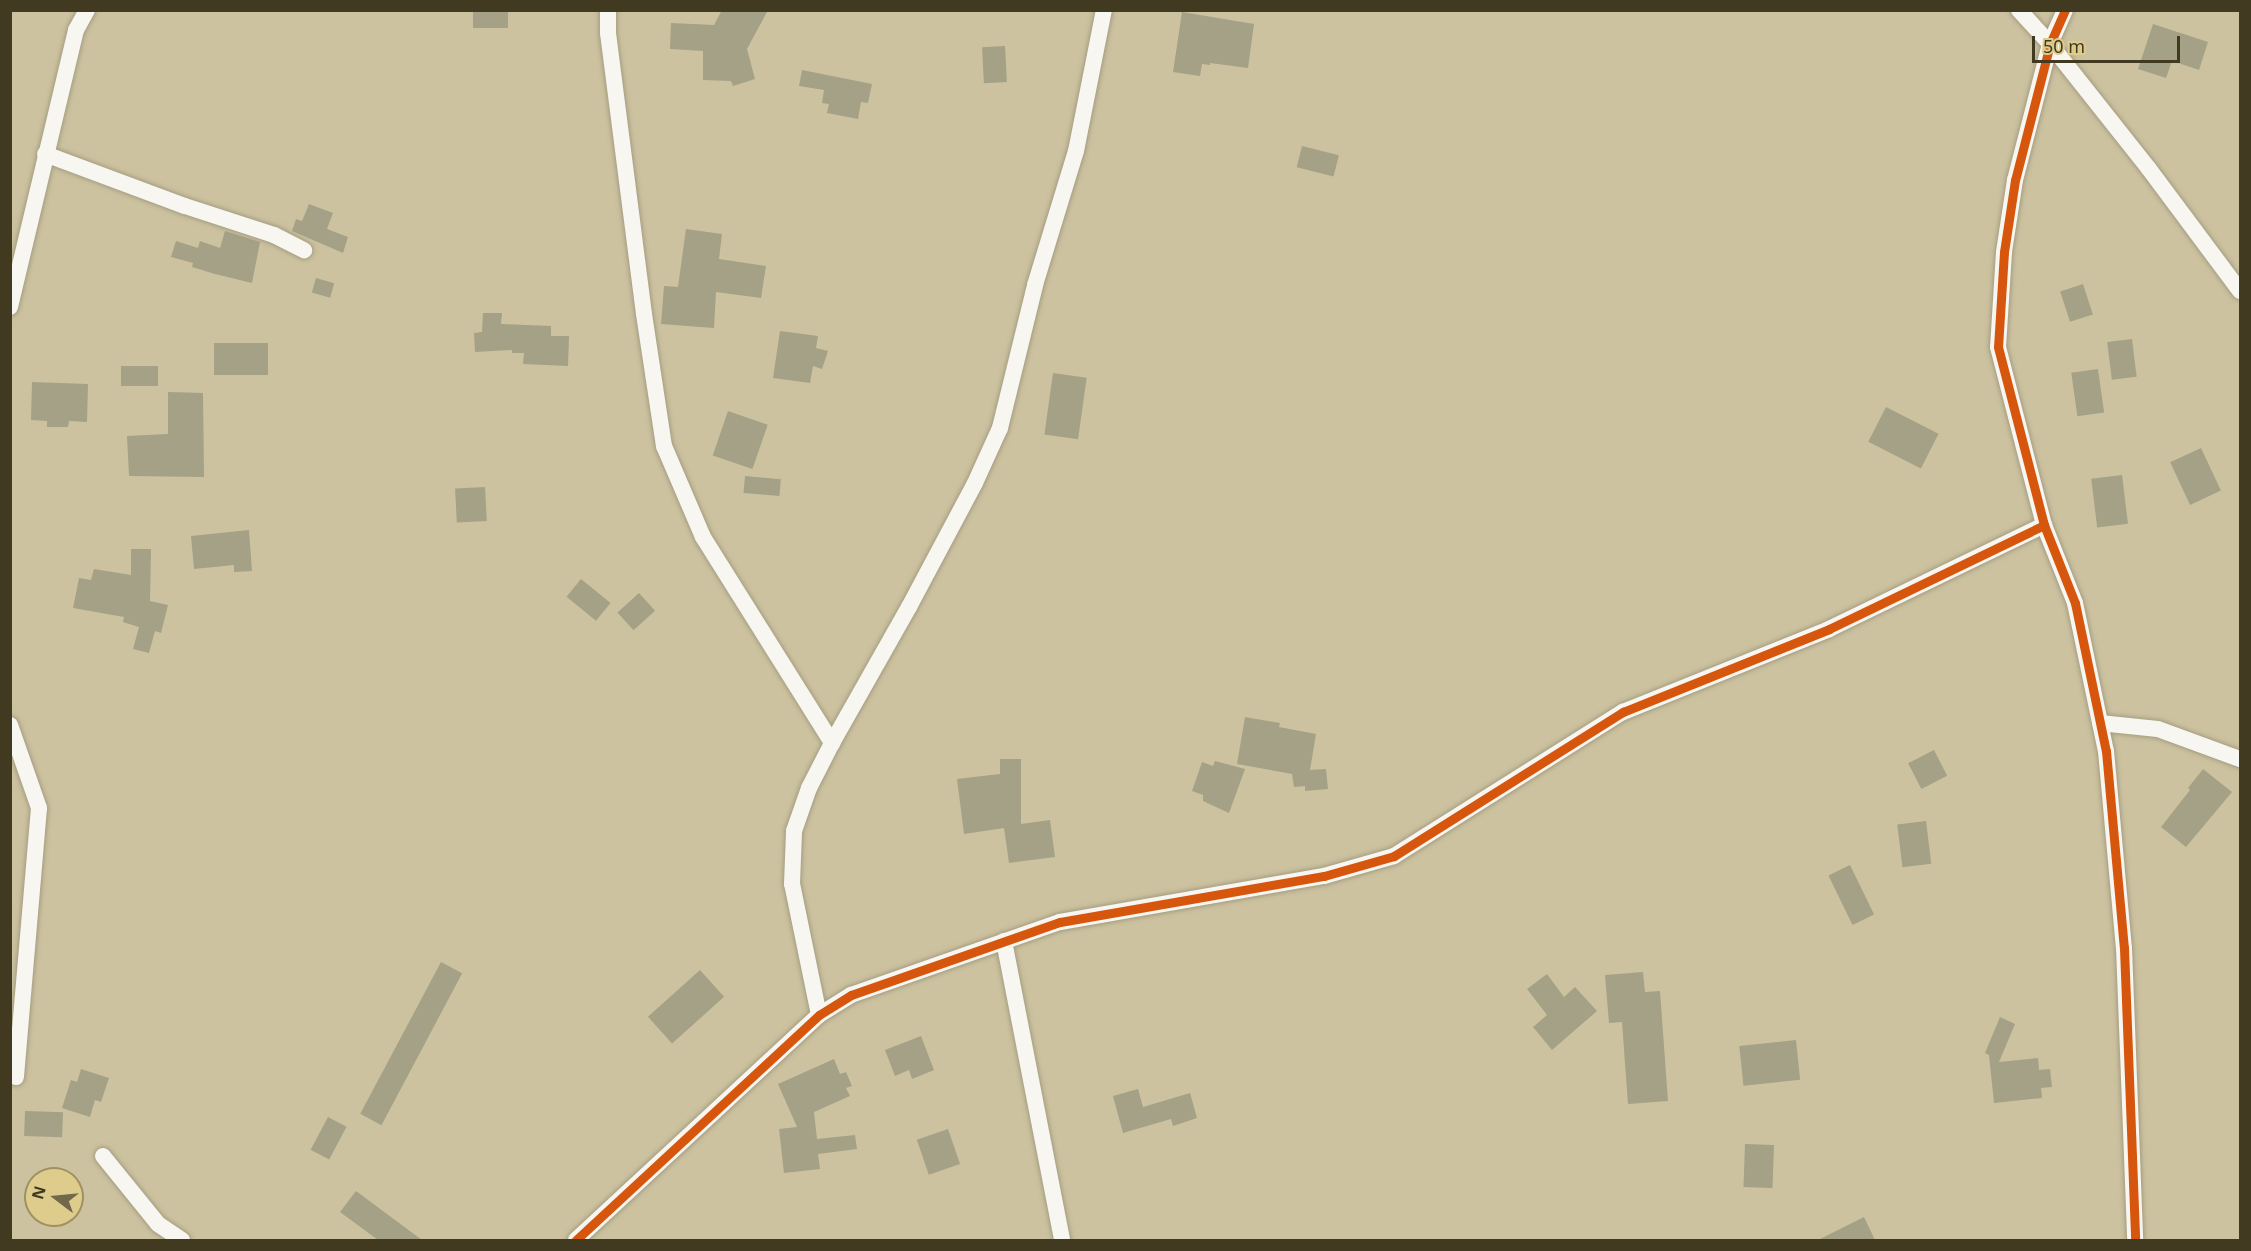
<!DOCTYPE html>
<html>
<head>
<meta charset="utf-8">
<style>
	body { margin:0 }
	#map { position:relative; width:2251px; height:1251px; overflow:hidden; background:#ccc29f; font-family:"Noto Sans",sans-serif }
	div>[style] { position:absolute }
	.building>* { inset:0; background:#a4a186; transform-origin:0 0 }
	.roads { filter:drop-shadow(0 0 2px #a59d82) drop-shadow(0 0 2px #a59d82) }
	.street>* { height:16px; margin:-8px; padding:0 8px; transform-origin:8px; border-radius:8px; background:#f7f6f1 }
	.cycleway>* { height:9px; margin:-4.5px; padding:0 4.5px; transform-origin:4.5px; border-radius:4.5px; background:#d7560e }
	span { translate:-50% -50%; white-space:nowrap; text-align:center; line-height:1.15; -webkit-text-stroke:6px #decc8d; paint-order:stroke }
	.frame { position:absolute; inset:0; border:12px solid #413920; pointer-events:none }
	.north { position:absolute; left:24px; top:1167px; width:60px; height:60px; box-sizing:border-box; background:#decc8d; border:2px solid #9f9161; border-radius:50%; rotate:286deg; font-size:16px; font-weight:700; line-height:24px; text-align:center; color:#413920 }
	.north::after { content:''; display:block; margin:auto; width:21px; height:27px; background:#72694c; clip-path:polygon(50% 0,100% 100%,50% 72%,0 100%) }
	.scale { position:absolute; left:2032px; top:36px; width:148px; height:27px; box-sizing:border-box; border:3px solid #413920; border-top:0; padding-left:8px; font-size:18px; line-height:21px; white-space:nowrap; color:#413920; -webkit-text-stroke:4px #decc8d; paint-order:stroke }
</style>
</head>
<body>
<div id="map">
	<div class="building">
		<div style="left:473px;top:10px;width:35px;height:18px"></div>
		<div style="clip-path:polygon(722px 10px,768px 10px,747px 49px,755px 79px,733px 86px,731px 81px,703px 80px,703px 51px,670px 49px,671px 23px,714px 25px)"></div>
		<div style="clip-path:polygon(1182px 12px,1254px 24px,1248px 68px,1210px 63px,1210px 65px,1202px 64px,1200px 76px,1173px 72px)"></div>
		<div style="clip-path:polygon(2153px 24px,2208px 42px,2199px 70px,2172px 61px,2166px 78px,2138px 69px)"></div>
		<div style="left:1005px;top:46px;width:36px;height:23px;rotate:87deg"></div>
		<div style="clip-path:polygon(802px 70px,872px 84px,868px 103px,861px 102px,858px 119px,827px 113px,829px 104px,822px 103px,824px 90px,799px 86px)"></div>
		<div style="left:1302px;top:146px;width:38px;height:22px;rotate:14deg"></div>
		<div style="clip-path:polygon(309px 204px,333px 213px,327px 229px,348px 237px,343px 253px,292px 231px,296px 219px,302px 221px)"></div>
		<div style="clip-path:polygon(686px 229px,722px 234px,719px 259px,766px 266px,761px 298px,716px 292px,714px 328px,661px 324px,664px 286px,678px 287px)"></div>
		<div style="clip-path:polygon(225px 231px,260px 242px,252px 283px,215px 274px,192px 267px,193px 263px,171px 257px,176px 241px,198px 248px,200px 241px,220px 248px)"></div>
		<div style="left:316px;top:278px;width:19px;height:15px;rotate:16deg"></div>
		<div style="left:2083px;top:284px;width:32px;height:24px;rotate:72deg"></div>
		<div style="clip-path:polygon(483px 313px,502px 313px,501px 324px,551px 326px,551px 336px,569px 336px,568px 366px,523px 364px,524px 353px,512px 353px,512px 350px,475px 352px,474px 333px,482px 332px)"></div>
		<div style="clip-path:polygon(780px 331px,818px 336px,816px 348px,828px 351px,822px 369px,813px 366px,810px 383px,773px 378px)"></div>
		<div style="left:2132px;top:339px;width:38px;height:25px;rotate:83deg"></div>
		<div style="left:214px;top:343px;width:54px;height:32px"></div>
		<div style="left:158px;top:366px;width:20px;height:37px;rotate:90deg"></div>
		<div style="left:2098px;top:369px;width:44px;height:27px;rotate:82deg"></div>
		<div style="left:1053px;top:373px;width:34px;height:62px;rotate:8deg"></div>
		<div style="clip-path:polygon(32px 382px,88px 384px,87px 422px,69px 421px,68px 427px,47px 427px,47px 421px,31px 420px)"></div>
		<div style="clip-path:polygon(168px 392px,203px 393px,204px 477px,129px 476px,127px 436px,168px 434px)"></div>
		<div style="left:1886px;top:407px;width:59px;height:39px;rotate:27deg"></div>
		<div style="left:728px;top:411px;width:42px;height:47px;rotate:19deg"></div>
		<div style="left:2201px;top:448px;width:47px;height:34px;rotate:65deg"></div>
		<div style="left:2122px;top:475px;width:49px;height:31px;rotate:83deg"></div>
		<div style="left:745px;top:476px;width:36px;height:17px;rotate:5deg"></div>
		<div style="left:485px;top:487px;width:34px;height:30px;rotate:87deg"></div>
		<div style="clip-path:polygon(249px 530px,252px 571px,234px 572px,234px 565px,194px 569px,191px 536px)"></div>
		<div style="clip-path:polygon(131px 549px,151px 549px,150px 601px,168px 605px,161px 633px,155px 631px,149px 653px,133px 649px,139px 627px,123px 622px,124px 617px,73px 608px,79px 578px,91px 580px,94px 569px,131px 575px)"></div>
		<div style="left:581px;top:579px;width:38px;height:23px;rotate:39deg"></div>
		<div style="left:639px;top:593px;width:24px;height:29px;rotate:48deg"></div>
		<div style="clip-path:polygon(1245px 717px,1280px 723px,1279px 727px,1316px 734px,1310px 770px,1326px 769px,1328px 789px,1305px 791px,1305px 786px,1294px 787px,1292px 774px,1237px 764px)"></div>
		<div style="left:1934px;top:750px;width:29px;height:29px;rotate:63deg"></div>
		<div style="clip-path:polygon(1000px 759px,1021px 759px,1021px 824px,1050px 820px,1055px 857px,1009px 863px,1004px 828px,964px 834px,957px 779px,1000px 774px)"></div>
		<div style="clip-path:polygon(1215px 761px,1245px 769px,1229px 813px,1203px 801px,1203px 795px,1192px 791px,1202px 762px,1213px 766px)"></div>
		<div style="clip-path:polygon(2203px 769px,2232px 792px,2186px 847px,2161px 827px,2190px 790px,2188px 788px)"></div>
		<div style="left:1926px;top:821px;width:43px;height:29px;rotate:83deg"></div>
		<div style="left:1850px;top:865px;width:55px;height:24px;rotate:64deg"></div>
		<div style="left:441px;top:962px;width:24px;height:172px;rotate:28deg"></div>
		<div style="left:700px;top:970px;width:36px;height:70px;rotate:48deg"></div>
		<div style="clip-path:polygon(1643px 972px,1645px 992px,1660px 991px,1668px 1101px,1628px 1104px,1622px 1022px,1609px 1023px,1605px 975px)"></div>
		<div style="clip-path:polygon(1547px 974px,1564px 997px,1575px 987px,1597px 1011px,1552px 1050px,1533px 1027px,1547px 1015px,1527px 989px)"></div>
		<div style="clip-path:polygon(2000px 1017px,2015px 1024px,1999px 1062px,2038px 1058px,2039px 1070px,2050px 1069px,2052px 1087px,2041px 1088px,2042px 1098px,1994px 1103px,1989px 1055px,1985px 1053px)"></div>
		<div style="clip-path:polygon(921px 1036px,934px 1070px,912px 1079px,909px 1070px,895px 1076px,885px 1050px)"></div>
		<div style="left:1796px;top:1040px;width:40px;height:57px;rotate:84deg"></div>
		<div style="clip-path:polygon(834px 1059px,840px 1074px,846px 1072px,852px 1086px,846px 1088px,850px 1096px,814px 1112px,817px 1139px,855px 1135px,857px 1149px,818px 1154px,820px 1169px,784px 1173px,779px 1129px,797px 1127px,778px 1084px)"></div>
		<div style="clip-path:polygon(81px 1069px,109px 1078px,101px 1102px,95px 1100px,90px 1117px,62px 1108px,71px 1080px,77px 1082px)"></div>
		<div style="clip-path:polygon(1138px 1089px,1143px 1107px,1190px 1093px,1197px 1118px,1173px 1126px,1171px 1119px,1123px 1133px,1113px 1096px)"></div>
		<div style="left:25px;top:1111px;width:38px;height:25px;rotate:2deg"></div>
		<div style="left:328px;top:1117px;width:21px;height:37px;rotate:28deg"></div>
		<div style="left:948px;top:1129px;width:37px;height:33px;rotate:71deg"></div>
		<div style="left:1745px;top:1144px;width:29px;height:43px;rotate:2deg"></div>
		<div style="clip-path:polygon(356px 1191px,422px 1240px,378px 1240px,340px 1212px)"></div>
		<div style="clip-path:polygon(1864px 1217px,1875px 1240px,1818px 1240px)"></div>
	</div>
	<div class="roads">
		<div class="street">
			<div style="left:608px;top:10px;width:23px;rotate:90deg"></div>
			<div style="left:608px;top:33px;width:283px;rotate:82.7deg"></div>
			<div style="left:644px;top:314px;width:134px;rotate:81.4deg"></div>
			<div style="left:664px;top:446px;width:99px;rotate:66.8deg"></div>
			<div style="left:703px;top:537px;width:243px;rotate:57.9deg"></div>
			<div style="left:2019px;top:10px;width:46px;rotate:47.6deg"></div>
			<div style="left:2050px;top:44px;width:159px;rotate:51.6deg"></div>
			<div style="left:2149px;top:169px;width:152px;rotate:53.3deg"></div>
			<div style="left:2065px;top:10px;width:37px;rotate:114deg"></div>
			<div style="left:2050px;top:44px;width:140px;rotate:104.4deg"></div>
			<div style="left:2015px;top:180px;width:73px;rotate:98.7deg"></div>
			<div style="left:2004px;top:252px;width:95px;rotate:93.6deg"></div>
			<div style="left:1998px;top:347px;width:184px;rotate:75.5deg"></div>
			<div style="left:2044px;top:525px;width:84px;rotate:68.3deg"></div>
			<div style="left:2075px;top:603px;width:151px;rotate:78.2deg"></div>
			<div style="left:2106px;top:751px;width:198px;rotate:84.8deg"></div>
			<div style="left:2124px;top:948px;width:292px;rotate:87.8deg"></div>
			<div style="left:45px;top:154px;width:149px;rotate:20.4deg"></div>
			<div style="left:185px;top:206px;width:94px;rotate:18deg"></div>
			<div style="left:274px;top:235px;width:34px;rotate:27deg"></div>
			<div style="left:10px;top:307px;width:285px;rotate:-76.6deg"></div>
			<div style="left:76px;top:30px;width:23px;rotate:-61deg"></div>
			<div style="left:2100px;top:723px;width:58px;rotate:5.9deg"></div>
			<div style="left:2158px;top:729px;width:87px;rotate:20.1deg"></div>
			<div style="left:10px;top:725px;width:88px;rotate:70.7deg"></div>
			<div style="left:39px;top:808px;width:270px;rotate:94.9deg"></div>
			<div style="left:1004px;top:941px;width:305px;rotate:79deg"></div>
			<div style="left:819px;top:1015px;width:134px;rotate:-101.6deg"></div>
			<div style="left:792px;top:884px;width:53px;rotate:-87.8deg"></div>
			<div style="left:794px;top:831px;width:46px;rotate:-70.8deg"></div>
			<div style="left:809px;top:788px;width:51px;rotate:-62.9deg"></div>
			<div style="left:832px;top:743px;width:156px;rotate:-60.5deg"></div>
			<div style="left:909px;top:607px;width:140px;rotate:-62deg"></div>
			<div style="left:975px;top:483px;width:60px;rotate:-65.6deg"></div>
			<div style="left:1000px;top:428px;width:147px;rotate:-76.2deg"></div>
			<div style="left:1035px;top:285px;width:140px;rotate:-73deg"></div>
			<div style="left:1076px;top:151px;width:144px;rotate:-78.8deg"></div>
			<div style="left:103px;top:1156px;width:87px;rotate:51deg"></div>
			<div style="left:158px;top:1224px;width:29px;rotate:34deg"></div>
			<div style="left:576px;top:1240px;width:331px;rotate:-42.8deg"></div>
			<div style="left:819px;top:1015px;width:38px;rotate:-32deg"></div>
			<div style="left:851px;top:995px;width:221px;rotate:-19.3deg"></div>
			<div style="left:1060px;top:922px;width:268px;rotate:-9.9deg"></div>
			<div style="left:1324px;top:876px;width:73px;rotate:-15.9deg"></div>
			<div style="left:1394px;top:856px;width:271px;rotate:-32.2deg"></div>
			<div style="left:1623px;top:712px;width:222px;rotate:-21.9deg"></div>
			<div style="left:1829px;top:629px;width:239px;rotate:-25.8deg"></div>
		</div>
	</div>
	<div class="cycleway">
		<div style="left:2065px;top:10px;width:37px;rotate:114deg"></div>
		<div style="left:2050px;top:44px;width:140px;rotate:104.4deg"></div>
		<div style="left:2015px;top:180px;width:73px;rotate:98.7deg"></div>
		<div style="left:2004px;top:252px;width:95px;rotate:93.6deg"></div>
		<div style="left:1998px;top:347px;width:184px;rotate:75.5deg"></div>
		<div style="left:2044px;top:525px;width:84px;rotate:68.3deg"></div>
		<div style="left:2075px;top:603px;width:151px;rotate:78.2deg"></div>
		<div style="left:2106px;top:751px;width:198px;rotate:84.8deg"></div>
		<div style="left:2124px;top:948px;width:292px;rotate:87.8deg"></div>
		<div style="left:576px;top:1240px;width:331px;rotate:-42.8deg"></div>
		<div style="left:819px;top:1015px;width:38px;rotate:-32deg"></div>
		<div style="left:851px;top:995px;width:221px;rotate:-19.3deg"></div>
		<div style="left:1060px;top:922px;width:268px;rotate:-9.9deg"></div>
		<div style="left:1324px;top:876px;width:73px;rotate:-15.9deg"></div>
		<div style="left:1394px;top:856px;width:271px;rotate:-32.2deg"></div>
		<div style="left:1623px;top:712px;width:222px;rotate:-21.9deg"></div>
		<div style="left:1829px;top:629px;width:239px;rotate:-25.8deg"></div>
	</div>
	<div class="frame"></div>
	<div class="north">N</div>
	<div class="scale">50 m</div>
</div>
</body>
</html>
